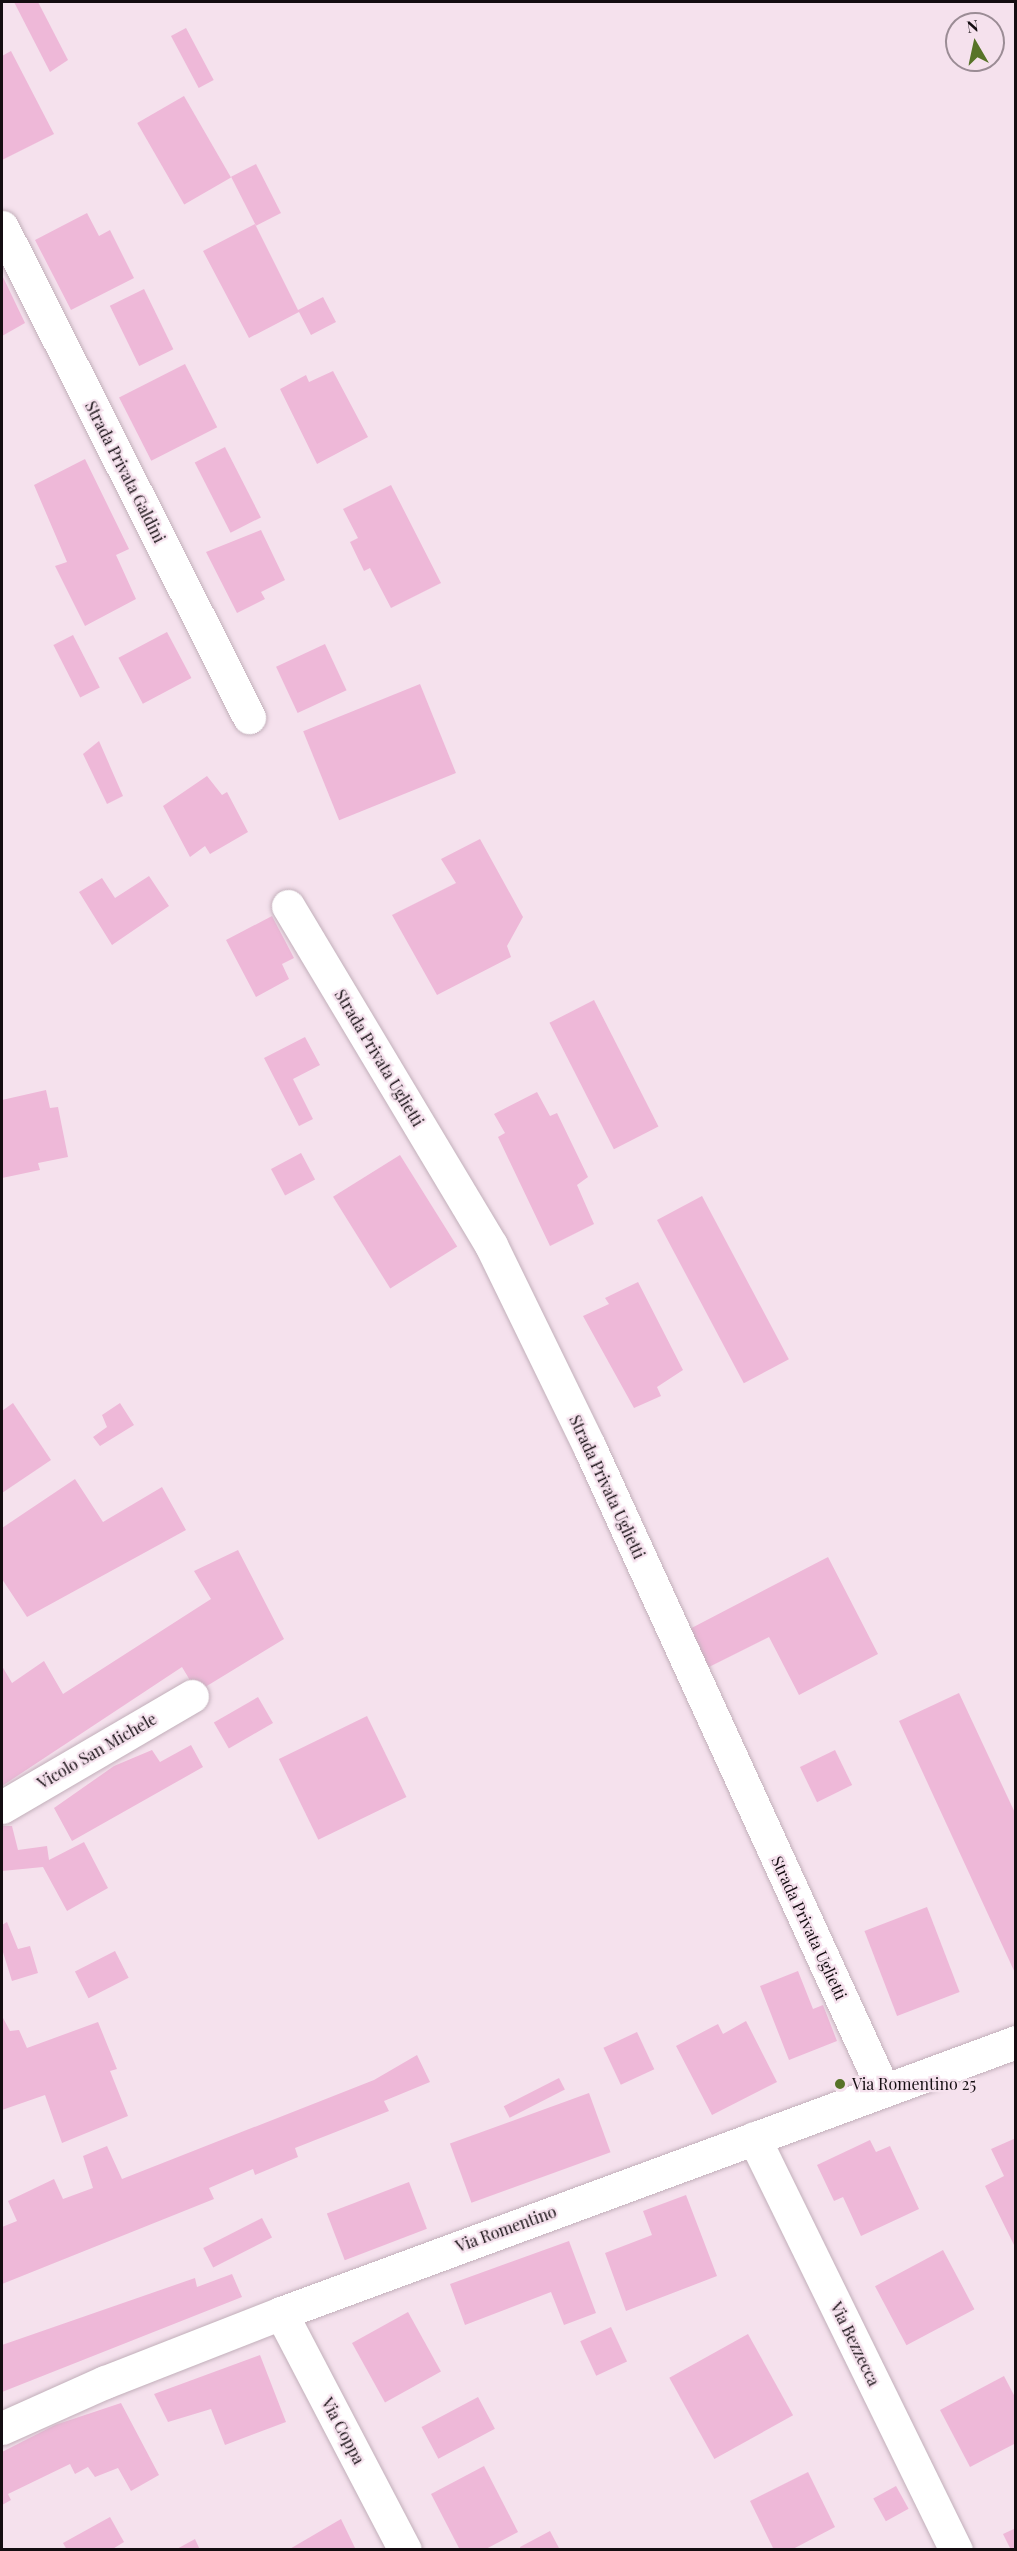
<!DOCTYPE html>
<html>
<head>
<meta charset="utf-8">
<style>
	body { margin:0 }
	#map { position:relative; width:1017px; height:2551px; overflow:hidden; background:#f5e1ed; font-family:"Playfair Display",serif }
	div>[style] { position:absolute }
	.building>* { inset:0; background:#eeb8d8; transform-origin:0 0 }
	.roads { filter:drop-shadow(0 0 2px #c2afba) drop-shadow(0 0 2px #c2afba) }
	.minor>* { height:33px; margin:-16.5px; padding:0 16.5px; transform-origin:16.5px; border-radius:16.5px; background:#fff }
	.tertiary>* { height:33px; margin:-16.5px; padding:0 16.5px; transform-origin:16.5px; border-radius:16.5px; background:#fff }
	.dots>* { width:16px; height:16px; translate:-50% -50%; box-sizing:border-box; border:3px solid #f5e1ed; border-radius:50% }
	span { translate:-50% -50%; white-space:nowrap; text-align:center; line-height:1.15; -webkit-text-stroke:4.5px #f5e1ed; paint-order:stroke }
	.street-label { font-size:16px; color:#140d11 }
	.poi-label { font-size:16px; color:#140d11 }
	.left { translate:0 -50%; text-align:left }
	.frame { position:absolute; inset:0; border:3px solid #140d11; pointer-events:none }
	.north { position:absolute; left:945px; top:12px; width:60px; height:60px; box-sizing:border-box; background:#f5e1ed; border:2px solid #9b8c95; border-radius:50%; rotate:351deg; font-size:16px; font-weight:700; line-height:24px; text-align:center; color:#140d11 }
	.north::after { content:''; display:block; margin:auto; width:21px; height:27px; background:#577328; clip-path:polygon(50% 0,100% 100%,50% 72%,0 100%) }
</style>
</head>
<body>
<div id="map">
	<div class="building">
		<div style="clip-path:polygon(14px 2px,38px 2px,68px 60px,50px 72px)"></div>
		<div style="left:186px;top:28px;width:59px;height:17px;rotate:62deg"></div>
		<div style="clip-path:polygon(11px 51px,54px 134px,2px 160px,2px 56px)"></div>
		<div style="left:184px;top:96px;width:94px;height:54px;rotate:60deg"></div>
		<div style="left:256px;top:164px;width:55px;height:28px;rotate:63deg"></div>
		<div style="clip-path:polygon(87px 213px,99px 236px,110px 230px,134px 278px,71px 310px,35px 240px)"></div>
		<div style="clip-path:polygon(255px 224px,298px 310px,323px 297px,336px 322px,311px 335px,299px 312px,249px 338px,203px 251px)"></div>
		<div style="clip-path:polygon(2px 275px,25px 323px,2px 336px)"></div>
		<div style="left:144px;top:289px;width:67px;height:38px;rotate:64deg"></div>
		<div style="left:185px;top:364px;width:71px;height:74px;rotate:63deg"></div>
		<div style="clip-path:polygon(333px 371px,368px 437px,317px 464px,280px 389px,306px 375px,309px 382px)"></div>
		<div style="left:225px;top:447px;width:79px;height:34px;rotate:63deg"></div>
		<div style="clip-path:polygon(85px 459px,129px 549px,116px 555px,136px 599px,85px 626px,55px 566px,67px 562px,34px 485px)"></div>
		<div style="clip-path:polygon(391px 485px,441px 583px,391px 608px,370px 568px,364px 571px,350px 542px,358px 538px,343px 509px)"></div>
		<div style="clip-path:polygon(261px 530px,285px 580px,261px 592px,265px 599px,237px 613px,206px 552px)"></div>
		<div style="left:167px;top:632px;width:52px;height:55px;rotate:62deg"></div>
		<div style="left:73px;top:635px;width:59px;height:22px;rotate:63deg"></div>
		<div style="left:325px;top:644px;width:51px;height:54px;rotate:65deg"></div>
		<div style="left:420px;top:684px;width:96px;height:126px;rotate:68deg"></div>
		<div style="clip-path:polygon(99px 741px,123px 796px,107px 804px,83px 754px)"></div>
		<div style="clip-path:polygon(207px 776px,222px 795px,227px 792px,248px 832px,210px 854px,205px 846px,190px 857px,163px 806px)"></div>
		<div style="clip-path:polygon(480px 839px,523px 917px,507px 946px,511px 957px,437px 995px,392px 915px,456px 883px,441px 859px)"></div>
		<div style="clip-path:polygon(149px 876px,169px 906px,112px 945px,79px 892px,102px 878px,115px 898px)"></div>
		<div style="clip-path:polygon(272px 916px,294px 958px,282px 964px,289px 979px,256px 997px,226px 940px)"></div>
		<div style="left:594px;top:1000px;width:142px;height:50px;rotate:63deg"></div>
		<div style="clip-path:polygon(305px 1037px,320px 1065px,293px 1079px,313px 1119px,299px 1126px,264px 1058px)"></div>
		<div style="clip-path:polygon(46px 1090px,50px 1108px,58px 1107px,68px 1157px,38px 1163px,40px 1170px,2px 1178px,2px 1100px)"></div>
		<div style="clip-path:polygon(537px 1092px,550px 1116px,557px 1113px,588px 1177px,577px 1185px,594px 1224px,550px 1246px,498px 1137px,505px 1133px,494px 1114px)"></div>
		<div style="left:301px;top:1153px;width:30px;height:34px;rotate:62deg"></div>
		<div style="left:400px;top:1155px;width:108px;height:79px;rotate:58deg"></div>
		<div style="left:702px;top:1196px;width:185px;height:51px;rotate:62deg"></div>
		<div style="clip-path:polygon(638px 1282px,683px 1370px,657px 1387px,661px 1396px,634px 1408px,583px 1316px,609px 1304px,605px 1298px)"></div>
		<div style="clip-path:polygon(13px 1403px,51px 1460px,2px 1493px,2px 1411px)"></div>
		<div style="clip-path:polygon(120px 1403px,134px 1425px,100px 1446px,93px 1437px,107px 1427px,102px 1415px)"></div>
		<div style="clip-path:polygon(75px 1479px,103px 1522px,162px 1487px,186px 1530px,27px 1617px,2px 1579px,2px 1528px)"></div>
		<div style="clip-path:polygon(238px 1550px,284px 1639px,197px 1692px,182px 1667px,2px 1786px,2px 1666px,12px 1683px,44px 1661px,63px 1694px,211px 1599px,194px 1571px)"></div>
		<div style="clip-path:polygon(828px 1557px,878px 1654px,799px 1695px,769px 1637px,701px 1671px,682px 1633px)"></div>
		<div style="clip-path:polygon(959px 1693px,1016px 1815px,1016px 1975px,899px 1721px)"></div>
		<div style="left:258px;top:1697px;width:30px;height:51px;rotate:60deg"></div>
		<div style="left:367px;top:1716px;width:90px;height:98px;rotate:64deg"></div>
		<div style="clip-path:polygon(191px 1745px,203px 1767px,72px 1841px,54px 1808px,114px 1766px,152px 1750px,160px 1762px)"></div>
		<div style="left:835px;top:1750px;width:39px;height:39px;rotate:64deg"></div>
		<div style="clip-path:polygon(2px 1826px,12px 1826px,18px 1850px,47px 1846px,49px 1860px,84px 1842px,108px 1888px,67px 1911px,43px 1867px,2px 1871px)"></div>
		<div style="left:927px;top:1907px;width:91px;height:67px;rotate:69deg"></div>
		<div style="clip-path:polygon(7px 1922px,18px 1949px,30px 1946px,38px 1973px,12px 1981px,2px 1949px,2px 1925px)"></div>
		<div style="left:115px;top:1951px;width:30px;height:45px;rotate:63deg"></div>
		<div style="clip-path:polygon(798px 1971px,813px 2009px,823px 2005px,837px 2041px,789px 2060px,760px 1986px)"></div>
		<div style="clip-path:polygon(2px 2016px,10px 2031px,19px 2030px,27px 2048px,98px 2022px,117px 2069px,110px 2071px,128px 2116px,62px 2143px,45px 2095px,2px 2110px)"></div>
		<div style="clip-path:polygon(746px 2021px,777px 2082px,712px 2115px,676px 2046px,718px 2024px,723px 2034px)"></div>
		<div style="left:637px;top:2032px;width:41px;height:37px;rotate:65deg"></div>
		<div style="clip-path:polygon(417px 2055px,430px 2082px,384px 2101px,389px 2111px,295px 2148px,298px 2157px,255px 2175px,253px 2169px,209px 2188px,214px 2199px,2px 2284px,2px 2227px,17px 2221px,8px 2201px,54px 2179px,63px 2199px,93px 2188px,83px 2156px,107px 2146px,122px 2179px,374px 2080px)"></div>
		<div style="left:559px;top:2078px;width:13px;height:62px;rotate:63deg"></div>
		<div style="left:589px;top:2093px;width:63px;height:148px;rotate:70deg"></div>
		<div style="clip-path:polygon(1016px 2138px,1016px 2249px,985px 2186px,1004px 2176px,991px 2149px)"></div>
		<div style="clip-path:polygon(870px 2140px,876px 2152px,890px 2146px,919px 2209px,861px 2236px,843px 2197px,834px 2201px,817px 2165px)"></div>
		<div style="left:409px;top:2182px;width:50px;height:88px;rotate:69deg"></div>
		<div style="clip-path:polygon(686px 2195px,717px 2276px,626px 2311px,605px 2253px,652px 2235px,643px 2211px)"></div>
		<div style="left:262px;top:2218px;width:22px;height:66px;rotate:63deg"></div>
		<div style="clip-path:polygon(569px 2241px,596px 2313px,564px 2325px,551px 2292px,465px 2325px,450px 2284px)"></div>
		<div style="left:943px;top:2250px;width:67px;height:77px;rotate:62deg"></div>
		<div style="clip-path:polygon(232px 2274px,242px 2297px,2px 2392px,2px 2345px,195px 2278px,197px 2287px)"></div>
		<div style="left:408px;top:2312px;width:68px;height:64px;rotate:61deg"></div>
		<div style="left:611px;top:2327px;width:38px;height:34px;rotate:65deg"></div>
		<div style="left:748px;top:2334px;width:93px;height:90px;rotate:61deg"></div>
		<div style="clip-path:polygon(260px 2355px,286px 2422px,225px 2445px,211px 2409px,168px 2422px,154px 2394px)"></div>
		<div style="clip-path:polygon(1004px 2376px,1016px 2399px,1016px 2443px,970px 2467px,940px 2410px)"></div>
		<div style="left:478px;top:2397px;width:36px;height:64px;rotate:62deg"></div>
		<div style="clip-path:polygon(121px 2403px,159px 2475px,131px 2491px,118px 2468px,95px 2477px,88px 2467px,75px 2474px,70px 2464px,8px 2494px,11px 2500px,2px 2505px,2px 2452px,55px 2425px)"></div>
		<div style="clip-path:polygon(484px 2466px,518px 2532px,484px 2550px,460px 2550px,431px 2494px)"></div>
		<div style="clip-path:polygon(808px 2472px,835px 2527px,791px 2550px,774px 2550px,750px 2501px)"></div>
		<div style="left:896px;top:2486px;width:26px;height:26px;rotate:61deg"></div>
		<div style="clip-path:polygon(110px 2517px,124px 2542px,111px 2550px,67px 2550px,63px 2543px)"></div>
		<div style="clip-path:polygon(341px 2519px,356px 2550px,288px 2550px)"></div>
		<div style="clip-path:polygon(1016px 2528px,1016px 2550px,1011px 2550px,1003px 2534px)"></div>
		<div style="clip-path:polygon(550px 2531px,560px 2550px,521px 2550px,520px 2547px)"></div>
		<div style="clip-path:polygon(195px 2539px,200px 2550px,175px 2550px)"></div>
	</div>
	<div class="roads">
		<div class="minor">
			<div style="left:2px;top:227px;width:549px;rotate:63.25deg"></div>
			<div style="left:288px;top:906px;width:395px;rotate:59.1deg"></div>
			<div style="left:491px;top:1245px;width:224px;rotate:64deg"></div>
			<div style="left:589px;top:1446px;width:707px;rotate:65.43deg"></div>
			<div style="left:2px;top:1807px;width:220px;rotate:-30.3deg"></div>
			<div style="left:754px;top:2138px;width:459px;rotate:63.9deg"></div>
			<div style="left:281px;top:2313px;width:267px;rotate:62.4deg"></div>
		</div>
		<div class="tertiary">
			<div style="left:2px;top:2428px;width:113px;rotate:-24.1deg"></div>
			<div style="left:105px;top:2382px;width:189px;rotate:-21.4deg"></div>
			<div style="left:281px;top:2313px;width:783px;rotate:-20.24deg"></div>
		</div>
	</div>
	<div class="dots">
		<div style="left:840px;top:2084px;background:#577328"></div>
	</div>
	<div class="street-label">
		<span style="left:125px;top:472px;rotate:63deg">Strada Privata Galdini</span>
		<span style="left:379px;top:1058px;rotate:59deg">Strada Privata Uglietti</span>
		<span style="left:607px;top:1487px;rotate:65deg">Strada Privata Uglietti</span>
		<span style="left:97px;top:1751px;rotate:-30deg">Vicolo San Michele</span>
		<span style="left:809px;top:1928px;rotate:65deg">Strada Privata Uglietti</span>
		<span style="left:506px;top:2229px;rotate:-20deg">Via Romentino</span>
		<span style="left:855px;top:2344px;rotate:64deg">Via Bezzecca</span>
		<span style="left:343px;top:2431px;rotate:62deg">Via Coppa</span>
	</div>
	<div class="poi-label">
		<span class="left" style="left:852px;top:2084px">Via Romentino 25</span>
	</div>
	<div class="frame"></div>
	<div class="north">N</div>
</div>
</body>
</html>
